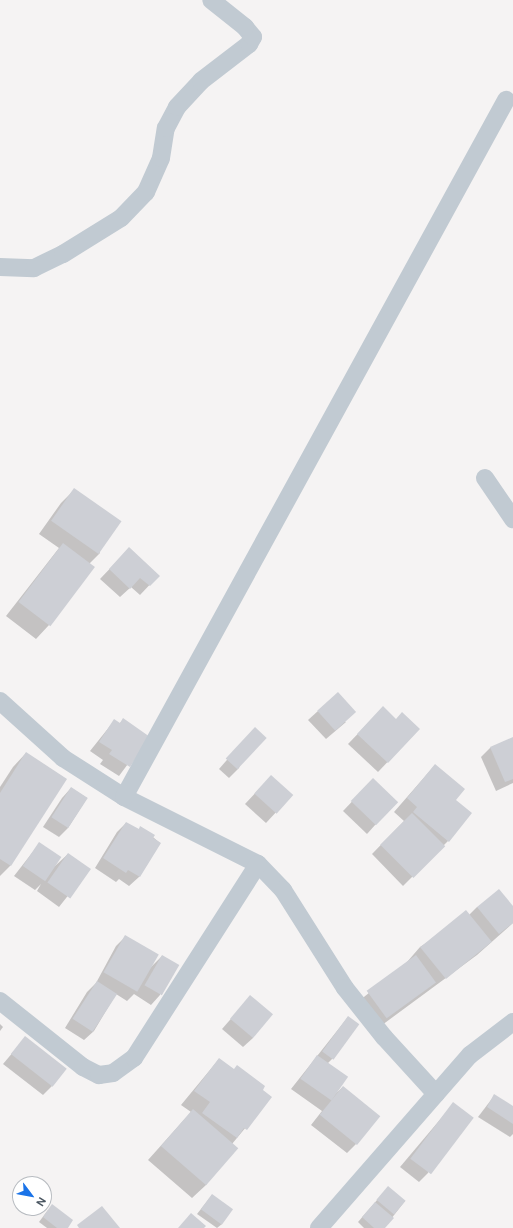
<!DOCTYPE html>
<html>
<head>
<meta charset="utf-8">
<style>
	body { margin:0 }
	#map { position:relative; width:513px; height:1228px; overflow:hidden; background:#f5f3f3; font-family:"DM Sans",sans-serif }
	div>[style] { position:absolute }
	.shadow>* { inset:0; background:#0003 }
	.building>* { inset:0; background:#cdcfd5; transform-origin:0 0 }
	.minor>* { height:18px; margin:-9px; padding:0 9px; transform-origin:9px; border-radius:9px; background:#c1cad2 }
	span { translate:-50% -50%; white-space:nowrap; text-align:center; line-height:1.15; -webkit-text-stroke:4px #fff; paint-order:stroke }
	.north { position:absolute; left:12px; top:1176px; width:40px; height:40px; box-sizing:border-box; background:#fff; border:1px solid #b7bbc0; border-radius:50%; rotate:122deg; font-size:11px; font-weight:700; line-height:16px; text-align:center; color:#4a5661 }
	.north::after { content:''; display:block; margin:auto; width:14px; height:18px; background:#1a73e8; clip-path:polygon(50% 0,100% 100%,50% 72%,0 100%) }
</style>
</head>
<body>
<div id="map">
	<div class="shadow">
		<div style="clip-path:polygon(74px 490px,100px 553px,89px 564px,49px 625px,36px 639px,6px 616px,59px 548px,39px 534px,61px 503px)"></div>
		<div style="clip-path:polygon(120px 558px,158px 576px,140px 595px,131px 587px,120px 597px,100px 579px)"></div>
		<div style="clip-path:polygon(318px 711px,346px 722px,326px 739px,308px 720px)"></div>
		<div style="clip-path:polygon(374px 717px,396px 720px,419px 729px,378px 772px,348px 744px)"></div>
		<div style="clip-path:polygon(123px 720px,148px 737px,119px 776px,100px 764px,103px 760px,90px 751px,114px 721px,119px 724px)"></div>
		<div style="clip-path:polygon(255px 728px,239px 768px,229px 778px,219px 769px)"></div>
		<div style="clip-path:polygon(513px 738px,513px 783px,496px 791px,481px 757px,490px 748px)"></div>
		<div style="clip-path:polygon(26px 753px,66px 779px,10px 866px,0 876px,0 787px,13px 767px)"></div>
		<div style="clip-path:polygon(435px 765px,455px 800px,448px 841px,403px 886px,372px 854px,404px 821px,394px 812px)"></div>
		<div style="clip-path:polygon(262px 786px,292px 795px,266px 823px,245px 804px)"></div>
		<div style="clip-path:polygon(71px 788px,87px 798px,68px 828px,59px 837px,43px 827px,62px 798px)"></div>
		<div style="clip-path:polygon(364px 789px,376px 824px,367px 834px,343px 811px)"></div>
		<div style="clip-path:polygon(126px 823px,138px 830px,141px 827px,160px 843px,139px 877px,129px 886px,119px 879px,116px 882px,95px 868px,117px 832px)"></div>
		<div style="clip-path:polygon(39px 844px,55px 866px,68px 854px,89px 869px,59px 907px,37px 891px,41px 884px,35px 890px,14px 876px)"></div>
		<div style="clip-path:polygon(477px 907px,513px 908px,513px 923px,477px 955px,378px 1028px,359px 1001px,407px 962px,420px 947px,469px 915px)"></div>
		<div style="clip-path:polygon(125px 937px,151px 967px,162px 956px,160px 995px,151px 1005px,134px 994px,127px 1001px,116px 994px,94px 1031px,84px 1040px,65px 1028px,87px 992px,96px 983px,116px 946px)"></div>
		<div style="clip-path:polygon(250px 997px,253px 1038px,243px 1047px,222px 1029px)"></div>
		<div style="clip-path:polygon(348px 1017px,333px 1058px,327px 1064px,333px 1096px,343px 1087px,356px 1144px,347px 1153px,311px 1125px,322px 1111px,291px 1089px)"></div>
		<div style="clip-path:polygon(0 1024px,3px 1027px,0 1031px)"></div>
		<div style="clip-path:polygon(25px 1038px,52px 1086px,43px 1095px,3px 1064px)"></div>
		<div style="clip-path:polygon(219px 1059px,271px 1097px,232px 1144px,206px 1185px,192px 1198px,148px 1160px,191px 1112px,181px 1105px)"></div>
		<div style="clip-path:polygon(494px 1096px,513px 1107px,513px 1134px,510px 1137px,478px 1117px)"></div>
		<div style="clip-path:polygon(454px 1103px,428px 1173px,419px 1182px,400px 1167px)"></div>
		<div style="clip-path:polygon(384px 1192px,405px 1201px,384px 1228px,364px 1228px,358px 1222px)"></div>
		<div style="clip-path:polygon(212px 1195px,222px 1224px,217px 1228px,197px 1214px)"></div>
		<div style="clip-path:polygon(48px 1210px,66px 1228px,47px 1228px,39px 1222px)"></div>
	</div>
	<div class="building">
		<div style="left:74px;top:488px;width:58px;height:40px;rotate:35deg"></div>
		<div style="left:63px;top:543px;width:40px;height:74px;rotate:37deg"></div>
		<div style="clip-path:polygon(129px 547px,160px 576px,150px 586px,140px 578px,130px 589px,109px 569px)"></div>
		<div style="left:338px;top:692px;width:27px;height:28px;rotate:48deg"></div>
		<div style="clip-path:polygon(383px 706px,396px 719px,402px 712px,420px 729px,388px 763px,357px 734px)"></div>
		<div style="clip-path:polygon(123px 718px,150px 737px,130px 767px,109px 754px,112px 750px,99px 742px,114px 719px,120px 723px)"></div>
		<div style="left:255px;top:727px;width:16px;height:43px;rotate:43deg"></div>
		<div style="clip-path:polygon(513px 737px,513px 779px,505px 782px,490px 747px)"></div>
		<div style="clip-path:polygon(26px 752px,67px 779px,11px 866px,0 859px,0 793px)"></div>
		<div style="clip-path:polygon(435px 764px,465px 789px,456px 800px,472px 813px,449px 842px,413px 812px,417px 807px,407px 798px)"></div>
		<div style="left:271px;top:775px;width:30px;height:25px;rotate:42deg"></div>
		<div style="left:373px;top:778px;width:35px;height:32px;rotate:44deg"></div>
		<div style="left:71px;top:787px;width:20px;height:36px;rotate:33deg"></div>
		<div style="left:412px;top:813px;width:47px;height:45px;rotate:45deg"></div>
		<div style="clip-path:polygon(126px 822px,139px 829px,140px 826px,155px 835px,153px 838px,161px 843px,140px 877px,128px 870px,126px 873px,103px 858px)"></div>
		<div style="left:39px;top:842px;width:27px;height:29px;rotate:34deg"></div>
		<div style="left:68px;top:853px;width:28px;height:36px;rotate:35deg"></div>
		<div style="clip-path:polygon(499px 889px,513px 906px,513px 923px,499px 934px,477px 907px)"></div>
		<div style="left:466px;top:910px;width:41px;height:59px;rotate:51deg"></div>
		<div style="left:125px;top:935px;width:39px;height:43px;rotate:30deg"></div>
		<div style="left:162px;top:955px;width:20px;height:35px;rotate:30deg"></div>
		<div style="left:416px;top:955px;width:34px;height:61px;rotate:54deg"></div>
		<div style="left:97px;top:981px;width:24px;height:45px;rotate:33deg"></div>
		<div style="left:250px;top:995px;width:30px;height:31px;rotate:40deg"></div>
		<div style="left:348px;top:1016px;width:14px;height:44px;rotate:36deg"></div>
		<div style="left:25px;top:1036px;width:53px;height:23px;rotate:38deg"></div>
		<div style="left:317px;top:1055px;width:38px;height:29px;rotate:35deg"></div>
		<div style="clip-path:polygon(219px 1058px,234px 1069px,237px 1065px,265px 1086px,263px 1090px,272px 1097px,247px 1130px,244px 1128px,237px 1138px,202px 1113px,210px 1102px,194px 1091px)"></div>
		<div style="left:343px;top:1086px;width:48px;height:37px;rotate:39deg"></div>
		<div style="clip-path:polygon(494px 1094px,513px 1106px,513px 1124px,487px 1107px)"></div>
		<div style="left:453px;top:1102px;width:26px;height:71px;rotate:37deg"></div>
		<div style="left:193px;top:1109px;width:60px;height:49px;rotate:41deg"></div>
		<div style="left:388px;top:1186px;width:23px;height:18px;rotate:40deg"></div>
		<div style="left:212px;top:1194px;width:26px;height:19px;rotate:36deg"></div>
		<div style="clip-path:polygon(375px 1202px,394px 1218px,385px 1228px,374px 1228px,362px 1217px)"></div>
		<div style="clip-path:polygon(52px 1204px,73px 1220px,68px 1228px,57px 1228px,43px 1217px)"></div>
		<div style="clip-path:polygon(102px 1206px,120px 1228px,79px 1228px,77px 1225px)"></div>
		<div style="clip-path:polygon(191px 1213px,206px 1226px,204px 1228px,178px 1228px)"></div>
	</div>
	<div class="minor">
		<div style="left:0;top:267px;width:34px;rotate:2deg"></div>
		<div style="left:34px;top:268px;width:32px;rotate:-26deg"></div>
		<div style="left:63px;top:254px;width:68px;rotate:-31.8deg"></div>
		<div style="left:121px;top:218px;width:36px;rotate:-46deg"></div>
		<div style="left:146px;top:192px;width:37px;rotate:-66deg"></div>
		<div style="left:161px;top:158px;width:30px;rotate:-81deg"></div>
		<div style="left:166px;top:128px;width:24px;rotate:-62deg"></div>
		<div style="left:177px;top:107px;width:35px;rotate:-47deg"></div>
		<div style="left:201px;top:81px;width:61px;rotate:-37.6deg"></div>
		<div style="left:249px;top:44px;width:8px;rotate:-60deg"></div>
		<div style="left:253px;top:37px;width:13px;rotate:-129deg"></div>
		<div style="left:245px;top:27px;width:43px;rotate:-141.5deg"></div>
		<div style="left:485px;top:478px;width:50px;rotate:55.7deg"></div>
		<div style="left:0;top:701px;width:85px;rotate:42.1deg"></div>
		<div style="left:63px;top:758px;width:72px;rotate:32.6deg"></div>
		<div style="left:124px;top:797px;width:150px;rotate:26.6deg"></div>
		<div style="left:258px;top:864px;width:36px;rotate:46deg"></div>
		<div style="left:283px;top:890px;width:116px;rotate:57.7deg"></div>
		<div style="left:345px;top:988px;width:63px;rotate:51.5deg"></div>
		<div style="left:384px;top:1037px;width:77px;rotate:47.6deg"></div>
		<div style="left:124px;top:797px;width:795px;rotate:-61.27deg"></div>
		<div style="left:0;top:1001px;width:106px;rotate:38.5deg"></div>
		<div style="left:83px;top:1067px;width:18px;rotate:27deg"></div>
		<div style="left:99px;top:1075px;width:14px;rotate:-8deg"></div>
		<div style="left:113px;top:1073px;width:26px;rotate:-36deg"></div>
		<div style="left:134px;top:1058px;width:230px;rotate:-57.4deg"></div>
		<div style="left:319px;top:1228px;width:230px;rotate:-48.9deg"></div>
		<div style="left:470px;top:1055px;width:54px;rotate:-37.5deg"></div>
	</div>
	<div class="north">N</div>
</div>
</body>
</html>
